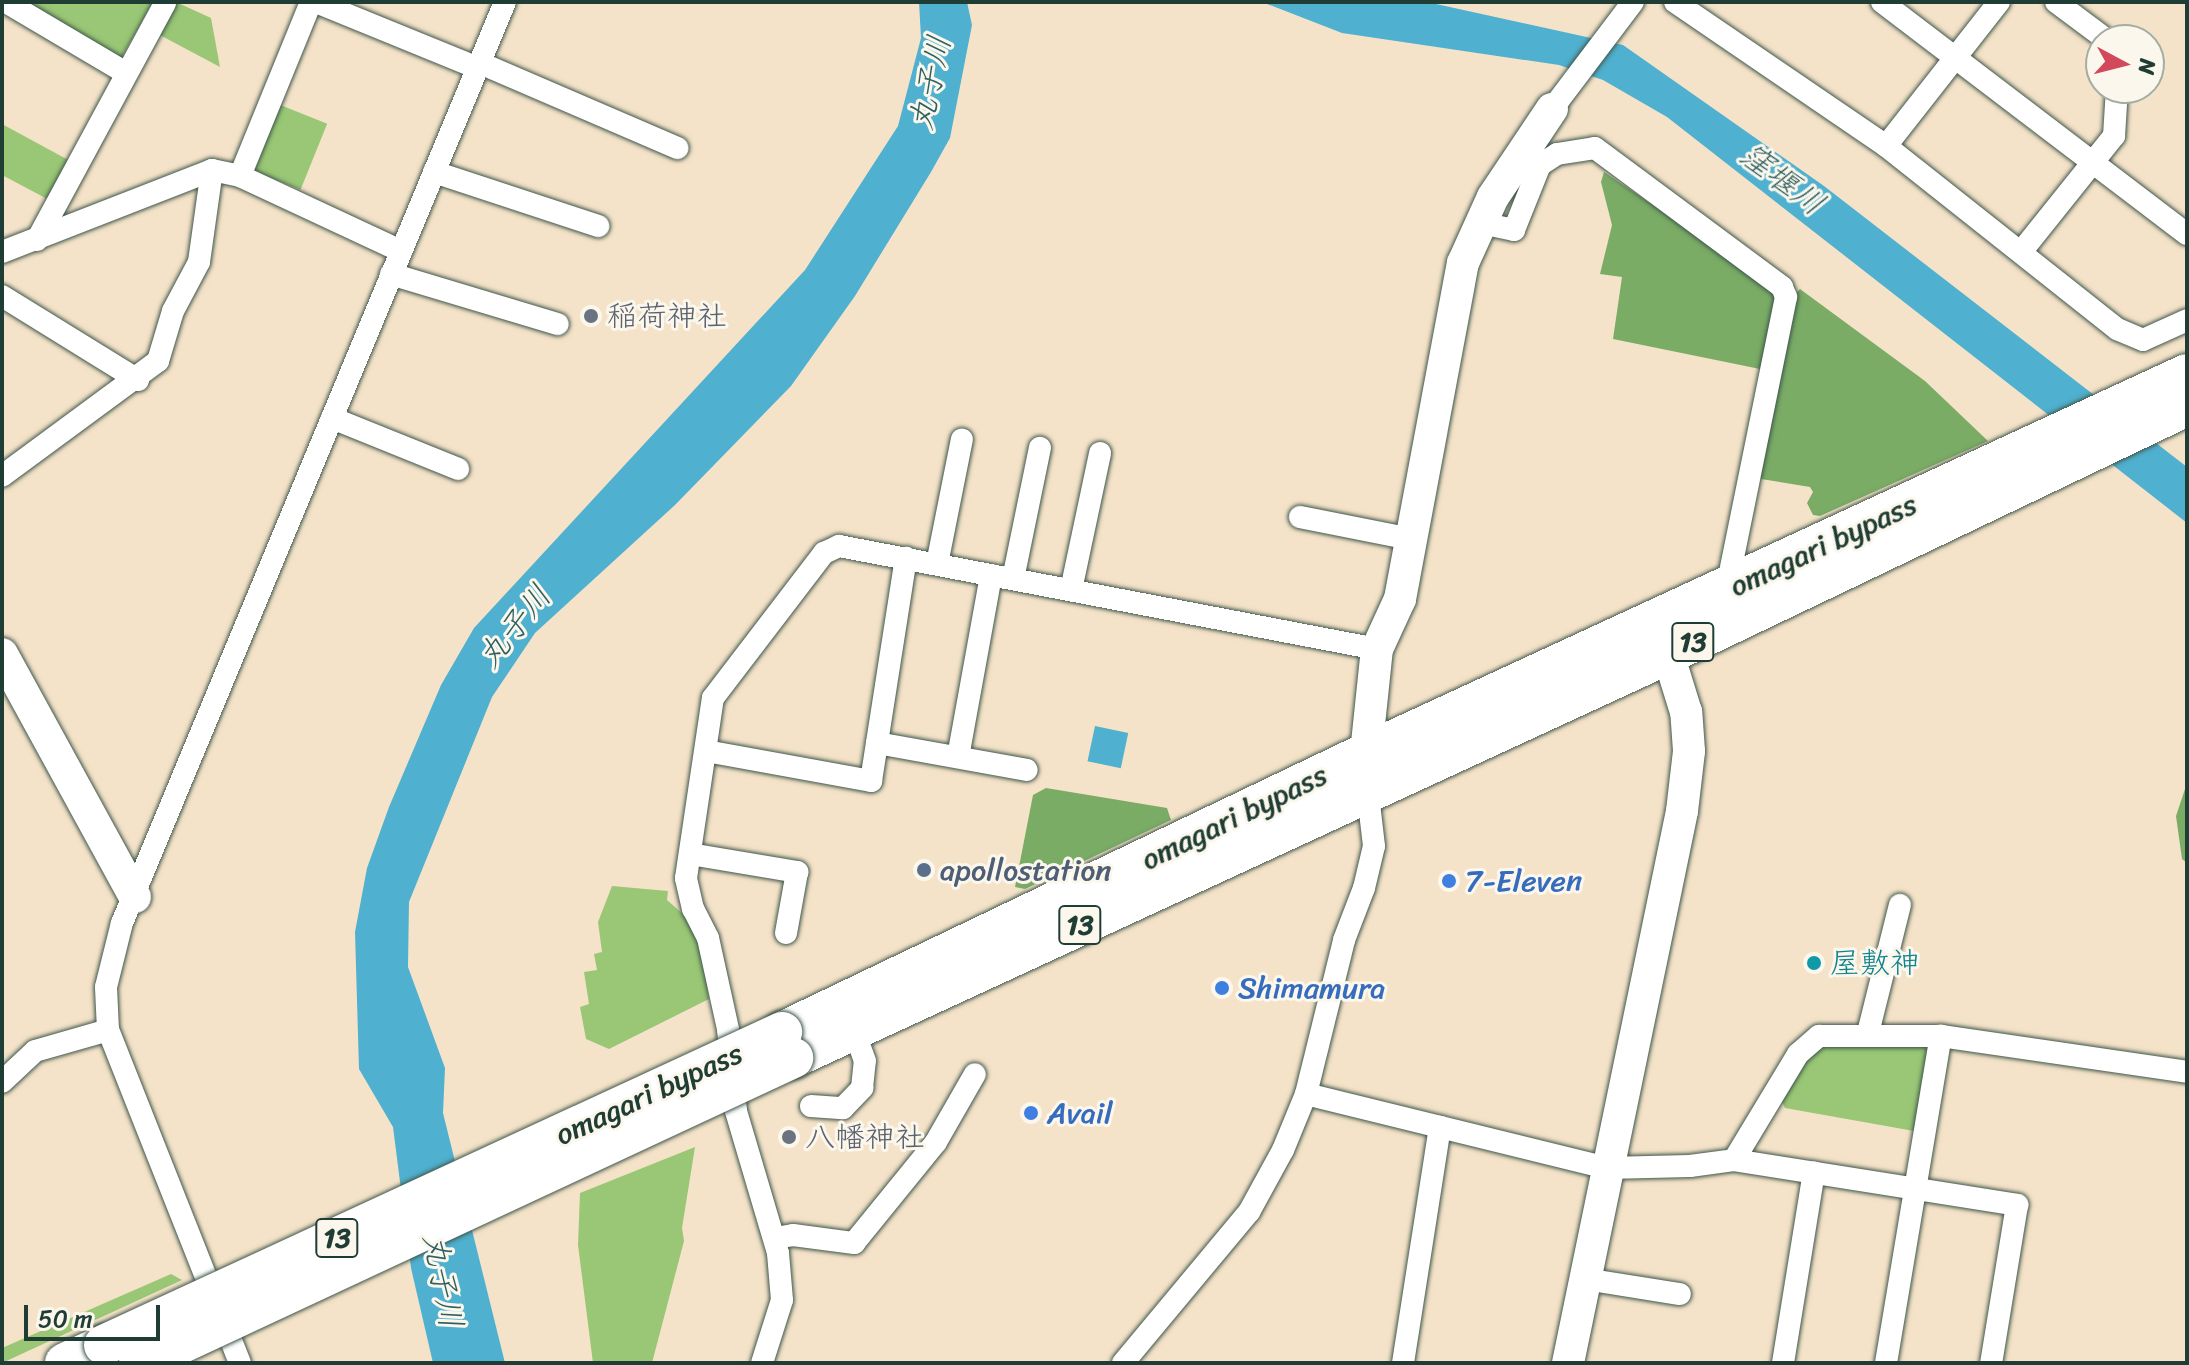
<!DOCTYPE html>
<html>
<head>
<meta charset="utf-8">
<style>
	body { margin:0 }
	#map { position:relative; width:2189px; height:1365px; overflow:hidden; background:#f5e3c9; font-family:Sriracha,"Klee One",sans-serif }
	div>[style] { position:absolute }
	.green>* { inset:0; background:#99c775; transform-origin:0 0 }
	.forest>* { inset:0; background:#7aac66 }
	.water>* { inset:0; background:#50b0cf; transform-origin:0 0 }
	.roads { filter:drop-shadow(0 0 2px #3f564a) drop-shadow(0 0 2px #3f564a) }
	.street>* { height:22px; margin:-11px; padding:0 11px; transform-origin:11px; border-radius:11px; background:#fff }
	.secondary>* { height:32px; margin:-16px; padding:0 16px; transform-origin:16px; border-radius:16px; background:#fff }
	.highway>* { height:40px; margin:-20px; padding:0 20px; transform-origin:20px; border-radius:20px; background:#fff }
	.bridges { filter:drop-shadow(0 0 2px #3f564a) drop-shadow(0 0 2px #3f564a) }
	.highway-bridge>* { height:40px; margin:-20px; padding:0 20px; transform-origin:20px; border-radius:20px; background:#fff }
	.dots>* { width:22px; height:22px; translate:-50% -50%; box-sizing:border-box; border:4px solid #fbf7ec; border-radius:50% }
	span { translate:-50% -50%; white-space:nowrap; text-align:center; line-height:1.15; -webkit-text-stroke:6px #fbf7ec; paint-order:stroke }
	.shield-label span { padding:2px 6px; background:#fbf7ec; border:2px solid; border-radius:6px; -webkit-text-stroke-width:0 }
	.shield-label { font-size:28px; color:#1f3d34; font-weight:700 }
	.worship-label { font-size:30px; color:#5b616d }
	.left { translate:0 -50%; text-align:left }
	.street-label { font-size:30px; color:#1f3d34 }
	.service-label { font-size:30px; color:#4e5e75 }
	.shop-label { font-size:30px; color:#366cbe }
	.culture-label { font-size:30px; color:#0d838f }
	.water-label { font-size:32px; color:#2e6062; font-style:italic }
	.frame { position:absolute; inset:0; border:4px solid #1f3d34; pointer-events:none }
	.north { position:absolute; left:2085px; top:24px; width:80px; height:80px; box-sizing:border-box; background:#fbf7ec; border:2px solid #a3ada2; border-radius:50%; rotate:97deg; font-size:22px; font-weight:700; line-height:32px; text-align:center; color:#1f3d34 }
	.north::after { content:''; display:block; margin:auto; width:28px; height:36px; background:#d1495b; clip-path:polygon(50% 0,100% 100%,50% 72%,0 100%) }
	.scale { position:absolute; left:24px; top:1305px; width:136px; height:36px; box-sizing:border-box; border:4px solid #1f3d34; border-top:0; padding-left:10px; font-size:24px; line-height:28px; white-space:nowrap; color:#1f3d34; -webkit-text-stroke:6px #fbf7ec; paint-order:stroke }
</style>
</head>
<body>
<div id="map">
	<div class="green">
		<div style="clip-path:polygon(21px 2px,153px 2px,121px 58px)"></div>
		<div style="clip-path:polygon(176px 2px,211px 18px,220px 67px,158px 34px)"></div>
		<div style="left:278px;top:104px;width:53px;height:71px;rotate:22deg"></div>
		<div style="clip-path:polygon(2px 124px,72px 162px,51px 201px,2px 175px)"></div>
		<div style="clip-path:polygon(612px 886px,668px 891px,667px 900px,699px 928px,709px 999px,609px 1049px,586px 1039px,580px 1007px,589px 1004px,584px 972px,597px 970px,594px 954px,602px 952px,598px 922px)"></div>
		<div style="clip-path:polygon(1817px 1044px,1923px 1045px,1928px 1051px,1914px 1131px,1785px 1108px,1782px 1102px)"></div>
		<div style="clip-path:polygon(695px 1147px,682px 1228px,684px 1241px,652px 1363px,593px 1363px,578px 1245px,580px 1193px)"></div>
		<div style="clip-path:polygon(171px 1274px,182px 1280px,2px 1363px,2px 1348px)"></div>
	</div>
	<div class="forest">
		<div style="clip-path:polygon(1604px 172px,1777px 289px,1760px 369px,1613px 339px,1622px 277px,1600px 274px,1612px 225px,1601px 182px)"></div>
		<div style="clip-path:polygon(1800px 289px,1925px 381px,1988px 441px,1820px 516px,1813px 515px,1807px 503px,1813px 492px,1810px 487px,1761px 479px,1757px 471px,1793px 296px)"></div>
		<div style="clip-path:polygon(2187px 783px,2187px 863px,2182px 859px,2176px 816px)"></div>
		<div style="clip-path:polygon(1046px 788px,1167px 808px,1171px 820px,1025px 889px,1015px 887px,1033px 795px)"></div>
	</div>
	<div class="water">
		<div style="clip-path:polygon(919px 2px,967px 2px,972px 25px,950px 138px,931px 172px,855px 296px,791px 386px,675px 505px,535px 633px,492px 697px,409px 902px,408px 967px,445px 1068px,443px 1113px,505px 1363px,433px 1363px,411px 1268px,393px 1127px,359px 1069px,355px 932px,367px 868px,389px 807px,441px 685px,474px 628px,805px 270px,898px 126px,921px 38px)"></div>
		<div style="clip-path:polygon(1262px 2px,1427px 2px,1623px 45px,1824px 186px,2187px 467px,2187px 523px,1667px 117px,1603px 80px,1559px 65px,1342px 33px)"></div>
		<div style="left:1095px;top:726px;width:34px;height:36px;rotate:12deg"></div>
	</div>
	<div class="roads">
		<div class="street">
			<div style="left:6px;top:2px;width:139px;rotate:30.6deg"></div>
			<div style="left:316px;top:2px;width:175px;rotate:22.2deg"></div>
			<div style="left:1675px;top:2px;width:255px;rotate:34.3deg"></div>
			<div style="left:1886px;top:146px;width:295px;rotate:38.4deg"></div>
			<div style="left:2117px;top:329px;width:28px;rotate:23deg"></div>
			<div style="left:2143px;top:340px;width:48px;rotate:-24.4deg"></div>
			<div style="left:1882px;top:2px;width:383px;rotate:37.3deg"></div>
			<div style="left:2056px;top:2px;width:64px;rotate:36.7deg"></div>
			<div style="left:480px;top:63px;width:215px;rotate:23.3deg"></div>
			<div style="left:1552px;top:109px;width:134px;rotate:-52.9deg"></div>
			<div style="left:1886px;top:146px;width:183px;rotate:-51.9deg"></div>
			<div style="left:434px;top:172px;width:173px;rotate:18.2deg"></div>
			<div style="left:240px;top:176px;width:188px;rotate:-67.8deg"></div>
			<div style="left:1481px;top:223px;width:34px;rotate:12deg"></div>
			<div style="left:1514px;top:230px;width:70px;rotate:-68.2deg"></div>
			<div style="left:1540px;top:165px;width:20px;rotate:-33deg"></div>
			<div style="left:1557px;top:154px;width:38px;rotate:-9deg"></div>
			<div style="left:1595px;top:148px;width:233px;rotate:36.6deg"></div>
			<div style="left:1782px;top:287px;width:11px;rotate:68deg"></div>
			<div style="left:1786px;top:297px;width:277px;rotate:101.5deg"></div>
			<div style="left:37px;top:240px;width:269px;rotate:-61.6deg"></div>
			<div style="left:2px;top:252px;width:225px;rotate:-21.3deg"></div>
			<div style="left:212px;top:170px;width:29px;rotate:12deg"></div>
			<div style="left:240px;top:176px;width:178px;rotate:25deg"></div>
			<div style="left:2021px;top:252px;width:149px;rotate:-51.3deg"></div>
			<div style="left:2114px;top:136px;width:48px;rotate:-86.4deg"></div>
			<div style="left:391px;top:274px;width:174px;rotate:16.7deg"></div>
			<div style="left:2px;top:296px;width:160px;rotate:31.7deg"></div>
			<div style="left:332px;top:418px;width:136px;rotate:22deg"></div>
			<div style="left:2px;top:476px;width:194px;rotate:-36.4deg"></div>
			<div style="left:158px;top:361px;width:52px;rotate:-73.3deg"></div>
			<div style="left:173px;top:311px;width:55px;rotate:-62deg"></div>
			<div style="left:199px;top:262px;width:93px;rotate:-82deg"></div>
			<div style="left:1300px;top:517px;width:113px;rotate:11.2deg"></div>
			<div style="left:937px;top:564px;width:127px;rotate:-78.7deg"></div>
			<div style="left:1013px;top:579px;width:134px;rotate:-78.4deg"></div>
			<div style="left:1071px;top:590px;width:140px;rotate:-78deg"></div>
			<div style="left:877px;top:743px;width:152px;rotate:10.2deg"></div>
			<div style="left:706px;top:751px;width:168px;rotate:10.3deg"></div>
			<div style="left:871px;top:781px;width:226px;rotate:-81.1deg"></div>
			<div style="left:958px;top:757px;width:185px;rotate:-79.7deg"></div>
			<div style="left:690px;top:854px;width:109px;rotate:9.5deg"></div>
			<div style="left:797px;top:872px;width:62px;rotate:100.2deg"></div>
			<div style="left:1868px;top:1033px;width:132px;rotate:-76deg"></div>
			<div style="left:2px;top:1082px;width:45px;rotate:-43.2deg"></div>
			<div style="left:35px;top:1051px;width:76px;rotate:-16deg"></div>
			<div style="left:1306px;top:1094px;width:310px;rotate:13.8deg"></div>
			<div style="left:1607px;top:1168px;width:83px;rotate:-1.4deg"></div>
			<div style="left:1690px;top:1166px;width:44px;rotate:-7.8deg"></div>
			<div style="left:1734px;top:1160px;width:124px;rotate:-58.9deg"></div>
			<div style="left:1798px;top:1054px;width:28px;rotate:-41deg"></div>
			<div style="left:1819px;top:1036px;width:122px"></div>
			<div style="left:1941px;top:1036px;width:249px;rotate:8.3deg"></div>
			<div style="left:811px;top:1106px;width:32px;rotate:4deg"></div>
			<div style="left:843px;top:1108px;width:28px;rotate:-46deg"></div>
			<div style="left:862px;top:1088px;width:27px;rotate:-84deg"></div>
			<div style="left:865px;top:1061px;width:33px;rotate:-110deg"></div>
			<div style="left:1734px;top:1160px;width:287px;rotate:9deg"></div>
			<div style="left:2017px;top:1205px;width:160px;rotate:99.3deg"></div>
			<div style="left:775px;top:1238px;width:18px;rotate:-9deg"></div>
			<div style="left:793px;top:1235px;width:62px;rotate:7.5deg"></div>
			<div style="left:854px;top:1243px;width:130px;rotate:-50.9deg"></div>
			<div style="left:936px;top:1142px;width:78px;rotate:-60.2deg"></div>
			<div style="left:1585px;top:1279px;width:96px;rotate:9deg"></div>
			<div style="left:240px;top:1363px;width:358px;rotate:-111.6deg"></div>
			<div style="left:108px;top:1030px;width:43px;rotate:-92.7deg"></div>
			<div style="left:106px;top:987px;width:66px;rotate:-76deg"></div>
			<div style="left:122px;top:923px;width:997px;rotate:-67.42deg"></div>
			<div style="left:762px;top:1363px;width:66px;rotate:-72.4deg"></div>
			<div style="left:782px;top:1300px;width:47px;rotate:-94.9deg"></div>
			<div style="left:778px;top:1253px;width:148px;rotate:-106.5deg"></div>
			<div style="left:736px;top:1111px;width:82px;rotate:-95.6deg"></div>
			<div style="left:728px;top:1029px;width:93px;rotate:-102.4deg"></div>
			<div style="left:708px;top:938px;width:33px;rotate:-117deg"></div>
			<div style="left:693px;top:909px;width:32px;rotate:-103deg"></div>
			<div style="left:686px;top:878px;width:182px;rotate:-81.5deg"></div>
			<div style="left:713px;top:698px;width:183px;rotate:-52.6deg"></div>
			<div style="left:824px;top:553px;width:17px;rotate:-25deg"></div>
			<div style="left:839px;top:546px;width:548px;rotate:10.84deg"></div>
			<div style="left:1123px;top:1363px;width:197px;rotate:-50.2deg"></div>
			<div style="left:1249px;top:1212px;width:71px;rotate:-61.3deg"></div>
			<div style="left:1283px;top:1150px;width:61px;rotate:-67.7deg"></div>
			<div style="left:1306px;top:1094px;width:159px;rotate:-76.1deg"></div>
			<div style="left:1344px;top:940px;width:56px;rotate:-69deg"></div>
			<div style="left:1364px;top:888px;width:43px;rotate:-76.6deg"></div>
			<div style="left:1374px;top:846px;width:60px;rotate:-96.7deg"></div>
			<div style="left:1403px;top:1363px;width:239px;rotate:-81.1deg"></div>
			<div style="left:1783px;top:1363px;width:193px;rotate:-80.8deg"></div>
			<div style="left:1886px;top:1363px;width:332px;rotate:-80.5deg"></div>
		</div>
		<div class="secondary">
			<div style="left:2px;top:654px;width:277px;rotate:61.3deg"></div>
			<div style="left:1366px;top:753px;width:105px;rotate:-84deg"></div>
			<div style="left:1377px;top:649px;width:55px;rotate:-65.3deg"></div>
			<div style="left:1400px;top:599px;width:342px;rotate:-79.4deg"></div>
			<div style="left:1463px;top:263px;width:72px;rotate:-65.6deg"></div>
			<div style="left:1493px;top:197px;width:106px;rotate:-56.2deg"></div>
			<div style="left:1568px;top:1363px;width:564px;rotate:-78.33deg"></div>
			<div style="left:1682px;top:811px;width:60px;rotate:-83.3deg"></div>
			<div style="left:1689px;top:751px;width:39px;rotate:-94deg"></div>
			<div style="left:1686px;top:712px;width:61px;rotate:-107.2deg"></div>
		</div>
		<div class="highway">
			<div style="left:782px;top:1032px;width:647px;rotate:-25.54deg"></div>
			<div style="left:1366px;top:753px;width:904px;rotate:-24.78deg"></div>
			<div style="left:793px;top:1058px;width:964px;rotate:-24.78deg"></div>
			<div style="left:1668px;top:654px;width:575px;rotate:-25.54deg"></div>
			<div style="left:65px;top:1363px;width:43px;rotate:-24.8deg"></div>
		</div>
	</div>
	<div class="bridges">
		<div class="highway-bridge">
			<div style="left:104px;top:1345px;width:747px;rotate:-24.78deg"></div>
			<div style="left:139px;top:1363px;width:722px;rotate:-25deg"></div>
		</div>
	</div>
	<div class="dots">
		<div style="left:591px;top:316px;background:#6b7280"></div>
		<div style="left:924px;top:870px;background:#5c6f8a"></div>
		<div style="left:1449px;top:881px;background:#3f7fe0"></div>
		<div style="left:1814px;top:963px;background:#0f9aa8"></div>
		<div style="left:1222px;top:988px;background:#3f7fe0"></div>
		<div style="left:1031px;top:1113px;background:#3f7fe0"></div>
		<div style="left:789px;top:1137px;background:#6b7280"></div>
	</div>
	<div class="shield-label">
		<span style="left:1693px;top:642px">13</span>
		<span style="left:1080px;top:925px">13</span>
		<span style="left:337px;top:1238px">13</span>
	</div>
	<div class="worship-label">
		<span class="left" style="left:607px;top:316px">稲荷神社</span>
		<span class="left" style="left:805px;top:1137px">八幡神社</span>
	</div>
	<div class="street-label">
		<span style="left:1823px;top:545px;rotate:-25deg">omagari bypass</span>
		<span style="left:1234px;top:817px;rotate:-26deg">omagari bypass</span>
		<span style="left:649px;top:1094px;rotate:-25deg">omagari bypass</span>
	</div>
	<div class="service-label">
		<span class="left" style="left:940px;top:870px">apollostation</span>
	</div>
	<div class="shop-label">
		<span class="left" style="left:1465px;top:881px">7-Eleven</span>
		<span class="left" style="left:1238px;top:988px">Shimamura</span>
		<span class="left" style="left:1047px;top:1113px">Avail</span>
	</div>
	<div class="culture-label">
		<span class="left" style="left:1830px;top:963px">屋敷神</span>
	</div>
	<div class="water-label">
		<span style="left:931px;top:83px;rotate:-78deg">丸子川</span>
		<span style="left:1782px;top:180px;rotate:37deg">窪堰川</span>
		<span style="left:515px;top:627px;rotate:-51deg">丸子川</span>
		<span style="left:442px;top:1281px;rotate:79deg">丸子川</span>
	</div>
	<div class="frame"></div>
	<div class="north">N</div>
	<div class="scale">50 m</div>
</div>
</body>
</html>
